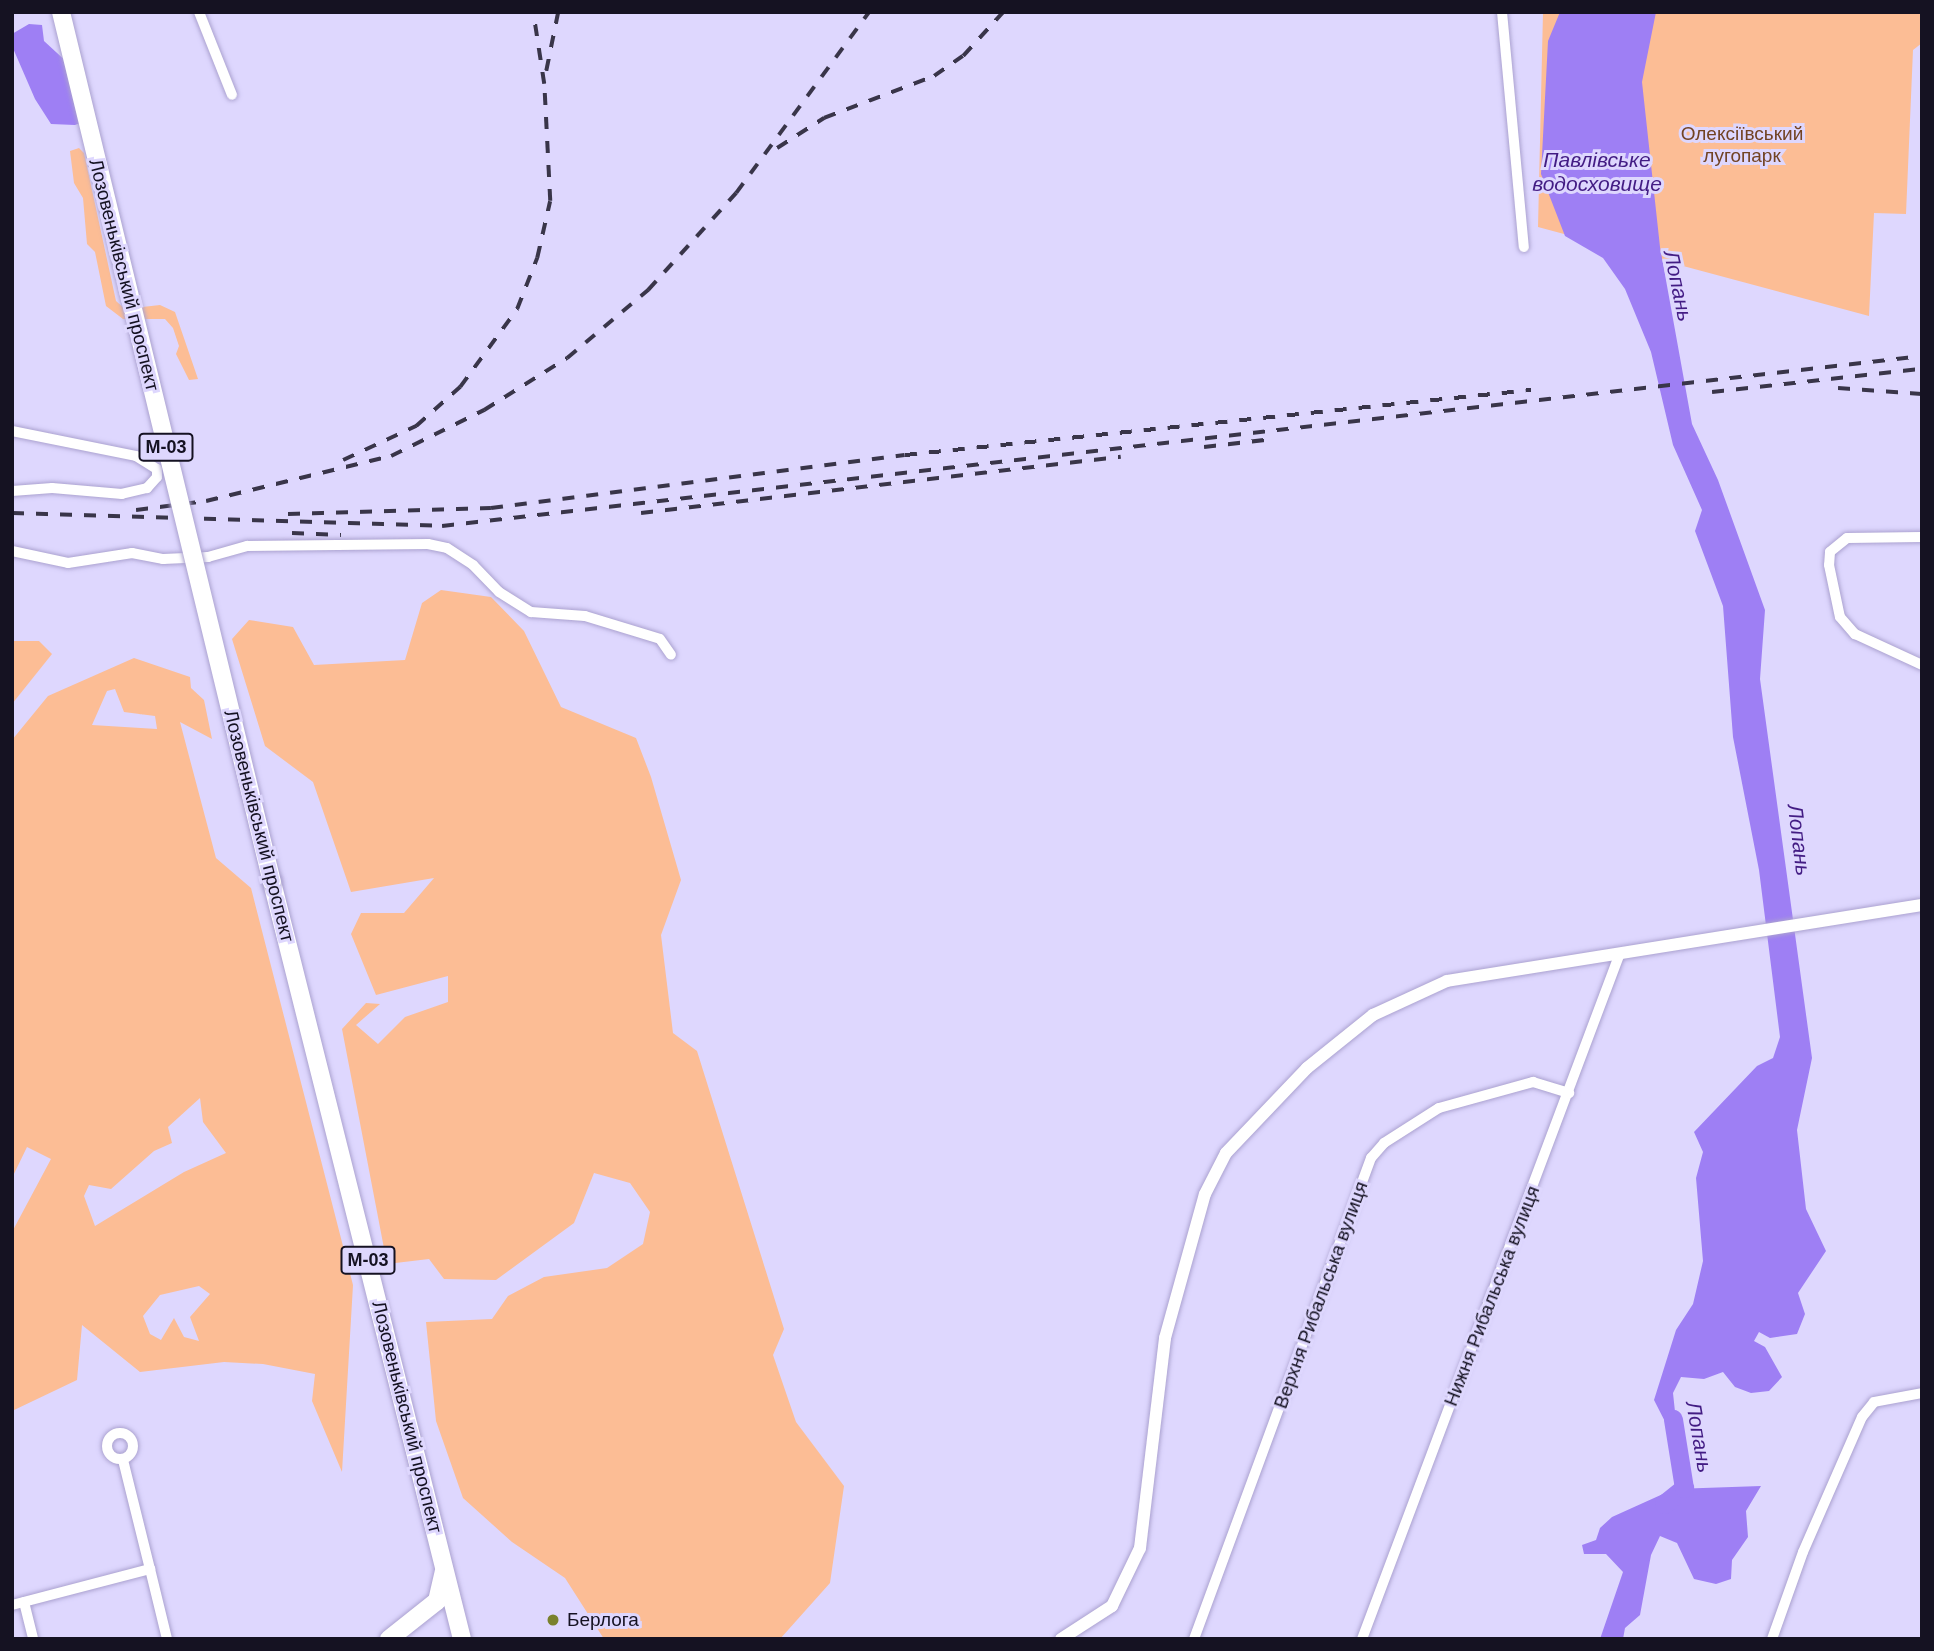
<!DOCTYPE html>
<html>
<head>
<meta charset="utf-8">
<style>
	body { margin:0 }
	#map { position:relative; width:1934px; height:1651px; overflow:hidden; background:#ded7fe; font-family:Helvetica,sans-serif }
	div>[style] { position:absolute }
	.green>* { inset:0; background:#fcbd95 }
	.water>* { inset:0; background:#9e7ff4 }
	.river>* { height:19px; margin:-9.5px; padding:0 9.5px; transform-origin:9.5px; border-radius:9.5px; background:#9e7ff4 }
	.roads { filter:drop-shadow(0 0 2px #aba2d0) drop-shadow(0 0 2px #aba2d0) }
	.minor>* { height:10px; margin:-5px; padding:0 5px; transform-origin:5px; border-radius:5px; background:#fff }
	.minor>.ring { margin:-5px; padding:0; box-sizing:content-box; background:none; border:10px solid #fff; border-radius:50% }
	.tertiary>* { height:12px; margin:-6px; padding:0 6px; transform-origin:6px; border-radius:6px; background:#fff }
	.trunk>* { height:18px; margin:-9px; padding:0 9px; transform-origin:9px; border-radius:9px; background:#fff }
	.rail>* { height:3.5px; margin-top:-1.75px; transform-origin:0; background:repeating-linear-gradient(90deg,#393549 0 12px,transparent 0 24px) }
	.bridges { filter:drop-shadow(0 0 2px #aba2d0) drop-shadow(0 0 2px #aba2d0) }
	.trunk-bridge>* { height:18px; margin:-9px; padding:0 9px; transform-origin:9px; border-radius:9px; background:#fff }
	.dots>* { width:19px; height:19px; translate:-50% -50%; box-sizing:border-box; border:4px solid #ded7fe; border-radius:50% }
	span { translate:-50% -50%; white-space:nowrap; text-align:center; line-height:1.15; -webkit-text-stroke:6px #ded7fe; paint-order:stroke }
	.shield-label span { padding:2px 5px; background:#ded7fe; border:2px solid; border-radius:5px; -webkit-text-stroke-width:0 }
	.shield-label { font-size:18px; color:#151222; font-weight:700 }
	.park-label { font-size:19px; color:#724323 }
	.street-label { font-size:19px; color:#151222 }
	.poi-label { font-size:19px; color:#151222 }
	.left { translate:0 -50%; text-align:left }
	.water-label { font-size:21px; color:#431c84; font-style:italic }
	.frame { position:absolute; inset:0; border:14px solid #151222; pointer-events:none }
</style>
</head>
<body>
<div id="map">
	<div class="green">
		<div style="clip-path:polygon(1543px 12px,1922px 12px,1922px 43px,1913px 50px,1906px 214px,1874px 213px,1869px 316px,1538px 227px)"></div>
		<div style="clip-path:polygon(79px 148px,84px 153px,116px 301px,125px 309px,160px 305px,175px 312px,198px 379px,189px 380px,176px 354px,179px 346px,173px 328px,165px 319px,123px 319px,106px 306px,95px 252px,87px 244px,83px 198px,74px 183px,70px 151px)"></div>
		<div style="clip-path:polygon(441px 590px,491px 597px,524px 631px,561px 707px,636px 738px,651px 777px,681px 880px,661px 935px,673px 1033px,697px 1051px,784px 1329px,773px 1355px,796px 1422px,844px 1486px,830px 1583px,780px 1639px,604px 1639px,565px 1578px,512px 1542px,463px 1498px,436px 1421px,426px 1322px,492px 1319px,508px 1296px,544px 1277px,607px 1268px,643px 1244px,650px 1212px,630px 1183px,594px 1173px,574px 1223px,496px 1280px,444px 1279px,429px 1259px,387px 1264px,342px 1029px,366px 1003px,380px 1004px,356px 1025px,378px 1044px,405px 1017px,448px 1002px,448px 976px,376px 995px,351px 934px,361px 913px,404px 913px,434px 878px,351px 892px,313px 782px,265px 746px,232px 639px,249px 620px,293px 627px,314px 665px,405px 660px,422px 603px)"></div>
		<div style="clip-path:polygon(12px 641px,39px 641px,52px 654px,12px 704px)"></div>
		<div style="clip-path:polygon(evenodd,134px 658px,190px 677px,191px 688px,204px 700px,212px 739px,180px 722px,216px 858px,251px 888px,353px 1285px,342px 1472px,312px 1401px,315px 1374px,263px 1364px,224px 1362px,140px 1372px,82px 1325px,77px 1380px,12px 1411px,12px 1232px,51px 1159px,27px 1147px,12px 1178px,12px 740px,48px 696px,134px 658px,115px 689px,124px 712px,155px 716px,157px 729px,92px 725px,107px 691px,115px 689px,134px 658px,200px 1098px,203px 1122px,226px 1153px,184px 1172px,95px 1226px,84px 1196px,89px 1185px,111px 1189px,154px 1151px,172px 1143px,168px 1127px,200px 1098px,134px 658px,199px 1286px,210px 1294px,190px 1317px,199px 1341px,184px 1337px,174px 1318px,161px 1340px,150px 1334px,143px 1316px,160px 1295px,199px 1286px)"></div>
	</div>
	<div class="water">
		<div style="clip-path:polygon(1560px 12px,1656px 12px,1642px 82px,1660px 247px,1692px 424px,1718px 480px,1765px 610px,1760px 679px,1812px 1058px,1797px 1130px,1806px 1209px,1826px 1251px,1798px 1293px,1805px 1314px,1797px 1334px,1770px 1338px,1759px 1332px,1754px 1341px,1765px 1347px,1782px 1377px,1769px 1391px,1751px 1393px,1735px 1387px,1723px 1372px,1704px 1379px,1681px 1377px,1673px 1393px,1679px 1449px,1654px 1400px,1676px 1330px,1693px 1304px,1703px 1261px,1696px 1178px,1703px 1152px,1694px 1132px,1757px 1066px,1773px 1058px,1780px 1037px,1759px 870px,1733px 737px,1723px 606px,1695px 531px,1702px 510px,1673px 445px,1651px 352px,1625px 289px,1603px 258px,1565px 236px,1541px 174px,1548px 41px)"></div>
		<div style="clip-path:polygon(29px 24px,42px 25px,44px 41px,69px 64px,94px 118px,75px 125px,51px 124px,35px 99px,12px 46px,12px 34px)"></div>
		<div style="clip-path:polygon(1761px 1486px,1746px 1511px,1748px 1537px,1732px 1560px,1731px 1579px,1716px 1584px,1694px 1579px,1677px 1543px,1660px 1536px,1651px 1555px,1640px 1615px,1625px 1628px,1623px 1639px,1600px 1639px,1623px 1572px,1606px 1554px,1584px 1554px,1582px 1545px,1596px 1540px,1600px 1528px,1612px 1517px,1674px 1489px)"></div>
	</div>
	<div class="river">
		<div style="left:1664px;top:1504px;width:26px;rotate:-39deg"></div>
		<div style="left:1684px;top:1488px;width:70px;rotate:-99.1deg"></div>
	</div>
	<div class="roads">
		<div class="minor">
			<div style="left:199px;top:12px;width:89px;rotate:68.3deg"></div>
			<div style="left:1502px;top:12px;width:236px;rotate:84.7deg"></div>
			<div style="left:12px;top:431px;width:126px;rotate:11.4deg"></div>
			<div style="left:136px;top:456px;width:25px;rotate:32deg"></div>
			<div style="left:157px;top:469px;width:8px;rotate:90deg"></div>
			<div style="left:157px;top:477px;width:15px;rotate:132deg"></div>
			<div style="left:147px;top:488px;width:26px;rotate:167deg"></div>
			<div style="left:122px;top:494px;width:70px;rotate:-175.1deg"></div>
			<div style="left:52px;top:488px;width:40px;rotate:175.7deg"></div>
			<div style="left:1922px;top:537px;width:75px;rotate:179.2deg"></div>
			<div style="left:1847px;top:538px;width:22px;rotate:141deg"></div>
			<div style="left:1830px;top:552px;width:13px;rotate:94deg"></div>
			<div style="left:1829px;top:565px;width:53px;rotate:78.1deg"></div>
			<div style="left:1840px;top:617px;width:23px;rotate:49deg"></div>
			<div style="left:1855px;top:634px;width:74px;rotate:24.8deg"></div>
			<div style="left:12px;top:551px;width:57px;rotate:12.1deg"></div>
			<div style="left:68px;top:563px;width:65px;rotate:-8.9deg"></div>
			<div style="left:132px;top:553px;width:32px;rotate:11deg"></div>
			<div style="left:163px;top:559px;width:45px;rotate:-2.5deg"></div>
			<div style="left:208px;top:557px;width:41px;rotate:-15.8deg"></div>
			<div style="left:247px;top:546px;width:181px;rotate:-0.6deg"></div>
			<div style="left:428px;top:544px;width:19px;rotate:12deg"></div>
			<div style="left:447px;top:548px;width:31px;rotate:33deg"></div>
			<div style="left:473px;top:565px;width:37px;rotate:46deg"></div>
			<div style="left:499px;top:592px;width:38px;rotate:32deg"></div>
			<div style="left:531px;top:612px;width:54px;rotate:4.2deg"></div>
			<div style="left:585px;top:616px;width:78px;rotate:17deg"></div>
			<div style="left:660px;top:639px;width:19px;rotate:55deg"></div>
			<div class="ring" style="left:107px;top:1433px;width:16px;height:16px"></div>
			<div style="left:123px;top:1460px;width:112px;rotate:76.1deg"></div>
			<div style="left:24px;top:1602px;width:38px;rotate:76deg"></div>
			<div style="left:12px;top:1605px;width:143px;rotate:-14.6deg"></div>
			<div style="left:150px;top:1569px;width:72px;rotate:76.3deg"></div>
			<div style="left:1194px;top:1639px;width:513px;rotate:-69.8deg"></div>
			<div style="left:1371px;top:1158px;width:20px;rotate:-49deg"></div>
			<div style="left:1384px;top:1143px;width:65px;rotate:-32.5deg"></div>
			<div style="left:1439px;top:1108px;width:98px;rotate:-15.5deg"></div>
			<div style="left:1533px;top:1082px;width:38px;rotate:17deg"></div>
			<div style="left:1362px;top:1639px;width:733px;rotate:-69.39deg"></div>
			<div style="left:1772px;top:1639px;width:92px;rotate:-70.4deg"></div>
			<div style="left:1803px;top:1552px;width:147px;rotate:-66.4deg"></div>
			<div style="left:1862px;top:1417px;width:19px;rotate:-51deg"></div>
			<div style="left:1874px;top:1402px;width:49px;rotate:-10.6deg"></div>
		</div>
		<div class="tertiary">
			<div style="left:1061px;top:1639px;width:61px;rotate:-32.9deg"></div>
			<div style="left:1112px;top:1606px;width:64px;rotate:-64.2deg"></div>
			<div style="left:1140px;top:1548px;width:211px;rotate:-83.2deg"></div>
			<div style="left:1165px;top:1338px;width:149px;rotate:-74.5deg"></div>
			<div style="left:1205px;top:1194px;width:46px;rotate:-62.9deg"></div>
			<div style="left:1226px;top:1153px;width:117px;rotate:-46.4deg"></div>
			<div style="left:1307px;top:1068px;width:85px;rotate:-38.8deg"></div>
			<div style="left:1373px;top:1015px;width:81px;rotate:-24.7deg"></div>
			<div style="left:1447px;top:981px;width:481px;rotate:-9.1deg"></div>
		</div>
		<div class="trunk">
			<div style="left:272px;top:882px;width:780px;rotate:75.91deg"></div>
			<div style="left:389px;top:1639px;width:61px;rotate:-38.4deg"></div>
			<div style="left:437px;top:1601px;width:31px;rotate:-77deg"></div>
		</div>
	</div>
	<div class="rail">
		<div style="left:546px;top:71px;width:60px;rotate:-78.5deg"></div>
		<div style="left:777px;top:148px;width:56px;rotate:-32.6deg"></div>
		<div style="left:824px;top:118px;width:118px;rotate:-20.9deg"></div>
		<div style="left:934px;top:76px;width:35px;rotate:-35deg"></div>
		<div style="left:963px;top:56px;width:59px;rotate:-47.7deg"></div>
		<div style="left:1838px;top:388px;width:84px;rotate:4.1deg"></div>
		<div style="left:1712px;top:392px;width:211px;rotate:-6.3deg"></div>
		<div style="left:1204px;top:447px;width:69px;rotate:-6.6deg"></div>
		<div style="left:343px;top:460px;width:81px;rotate:-25deg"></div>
		<div style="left:416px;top:426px;width:59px;rotate:-41.6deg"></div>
		<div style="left:460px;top:387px;width:97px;rotate:-53.8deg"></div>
		<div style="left:517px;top:309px;width:55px;rotate:-68.6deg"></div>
		<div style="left:537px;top:258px;width:58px;rotate:-77.2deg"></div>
		<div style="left:550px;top:201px;width:117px;rotate:-92.9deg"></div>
		<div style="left:544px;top:84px;width:73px;rotate:-98.7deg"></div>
		<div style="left:136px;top:510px;width:71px;rotate:-7.3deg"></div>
		<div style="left:206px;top:501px;width:190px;rotate:-13.7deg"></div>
		<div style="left:391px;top:456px;width:104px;rotate:-26.3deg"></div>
		<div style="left:484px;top:410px;width:98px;rotate:-32.1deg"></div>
		<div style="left:567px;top:358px;width:106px;rotate:-40deg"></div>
		<div style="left:648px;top:290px;width:131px;rotate:-47.8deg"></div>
		<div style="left:736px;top:193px;width:225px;rotate:-53.7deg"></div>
		<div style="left:12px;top:513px;width:430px;rotate:1.7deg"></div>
		<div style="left:442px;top:526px;width:1490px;rotate:-6.55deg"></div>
		<div style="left:641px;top:513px;width:483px;rotate:-6.7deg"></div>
		<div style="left:288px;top:514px;width:203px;rotate:-1.7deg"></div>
		<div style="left:491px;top:508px;width:417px;rotate:-7.3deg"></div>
		<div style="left:905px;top:455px;width:629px;rotate:-5.93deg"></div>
		<div style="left:292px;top:533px;width:49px;rotate:2.3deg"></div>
	</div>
	<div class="bridges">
		<div class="trunk-bridge">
			<div style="left:61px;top:12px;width:895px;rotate:76.37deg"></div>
		</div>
	</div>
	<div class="dots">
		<div style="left:553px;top:1620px;background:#7a812c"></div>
	</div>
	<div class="shield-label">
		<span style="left:166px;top:447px">М-03</span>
		<span style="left:368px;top:1260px">М-03</span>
	</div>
	<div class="park-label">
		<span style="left:1742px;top:145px">Олексіївський<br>лугопарк</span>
	</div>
	<div class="street-label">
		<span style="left:124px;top:275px;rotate:76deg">Лозовеньківський проспект</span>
		<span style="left:259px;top:826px;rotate:76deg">Лозовеньківський проспект</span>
		<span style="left:1321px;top:1295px;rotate:-70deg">Верхня Рибальська вулиця</span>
		<span style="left:1492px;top:1296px;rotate:-69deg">Нижня Рибальська вулиця</span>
		<span style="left:407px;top:1417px;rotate:76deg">Лозовеньківський проспект</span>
	</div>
	<div class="poi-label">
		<span class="left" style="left:567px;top:1620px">Берлога</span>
	</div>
	<div class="water-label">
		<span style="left:1597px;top:172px">Павлівське<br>водосховище</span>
		<span style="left:1678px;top:286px;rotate:78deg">Лопань</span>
		<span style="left:1799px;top:840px;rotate:83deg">Лопань</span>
		<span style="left:1699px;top:1437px;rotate:80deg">Лопань</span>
	</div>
	<div class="frame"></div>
</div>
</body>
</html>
